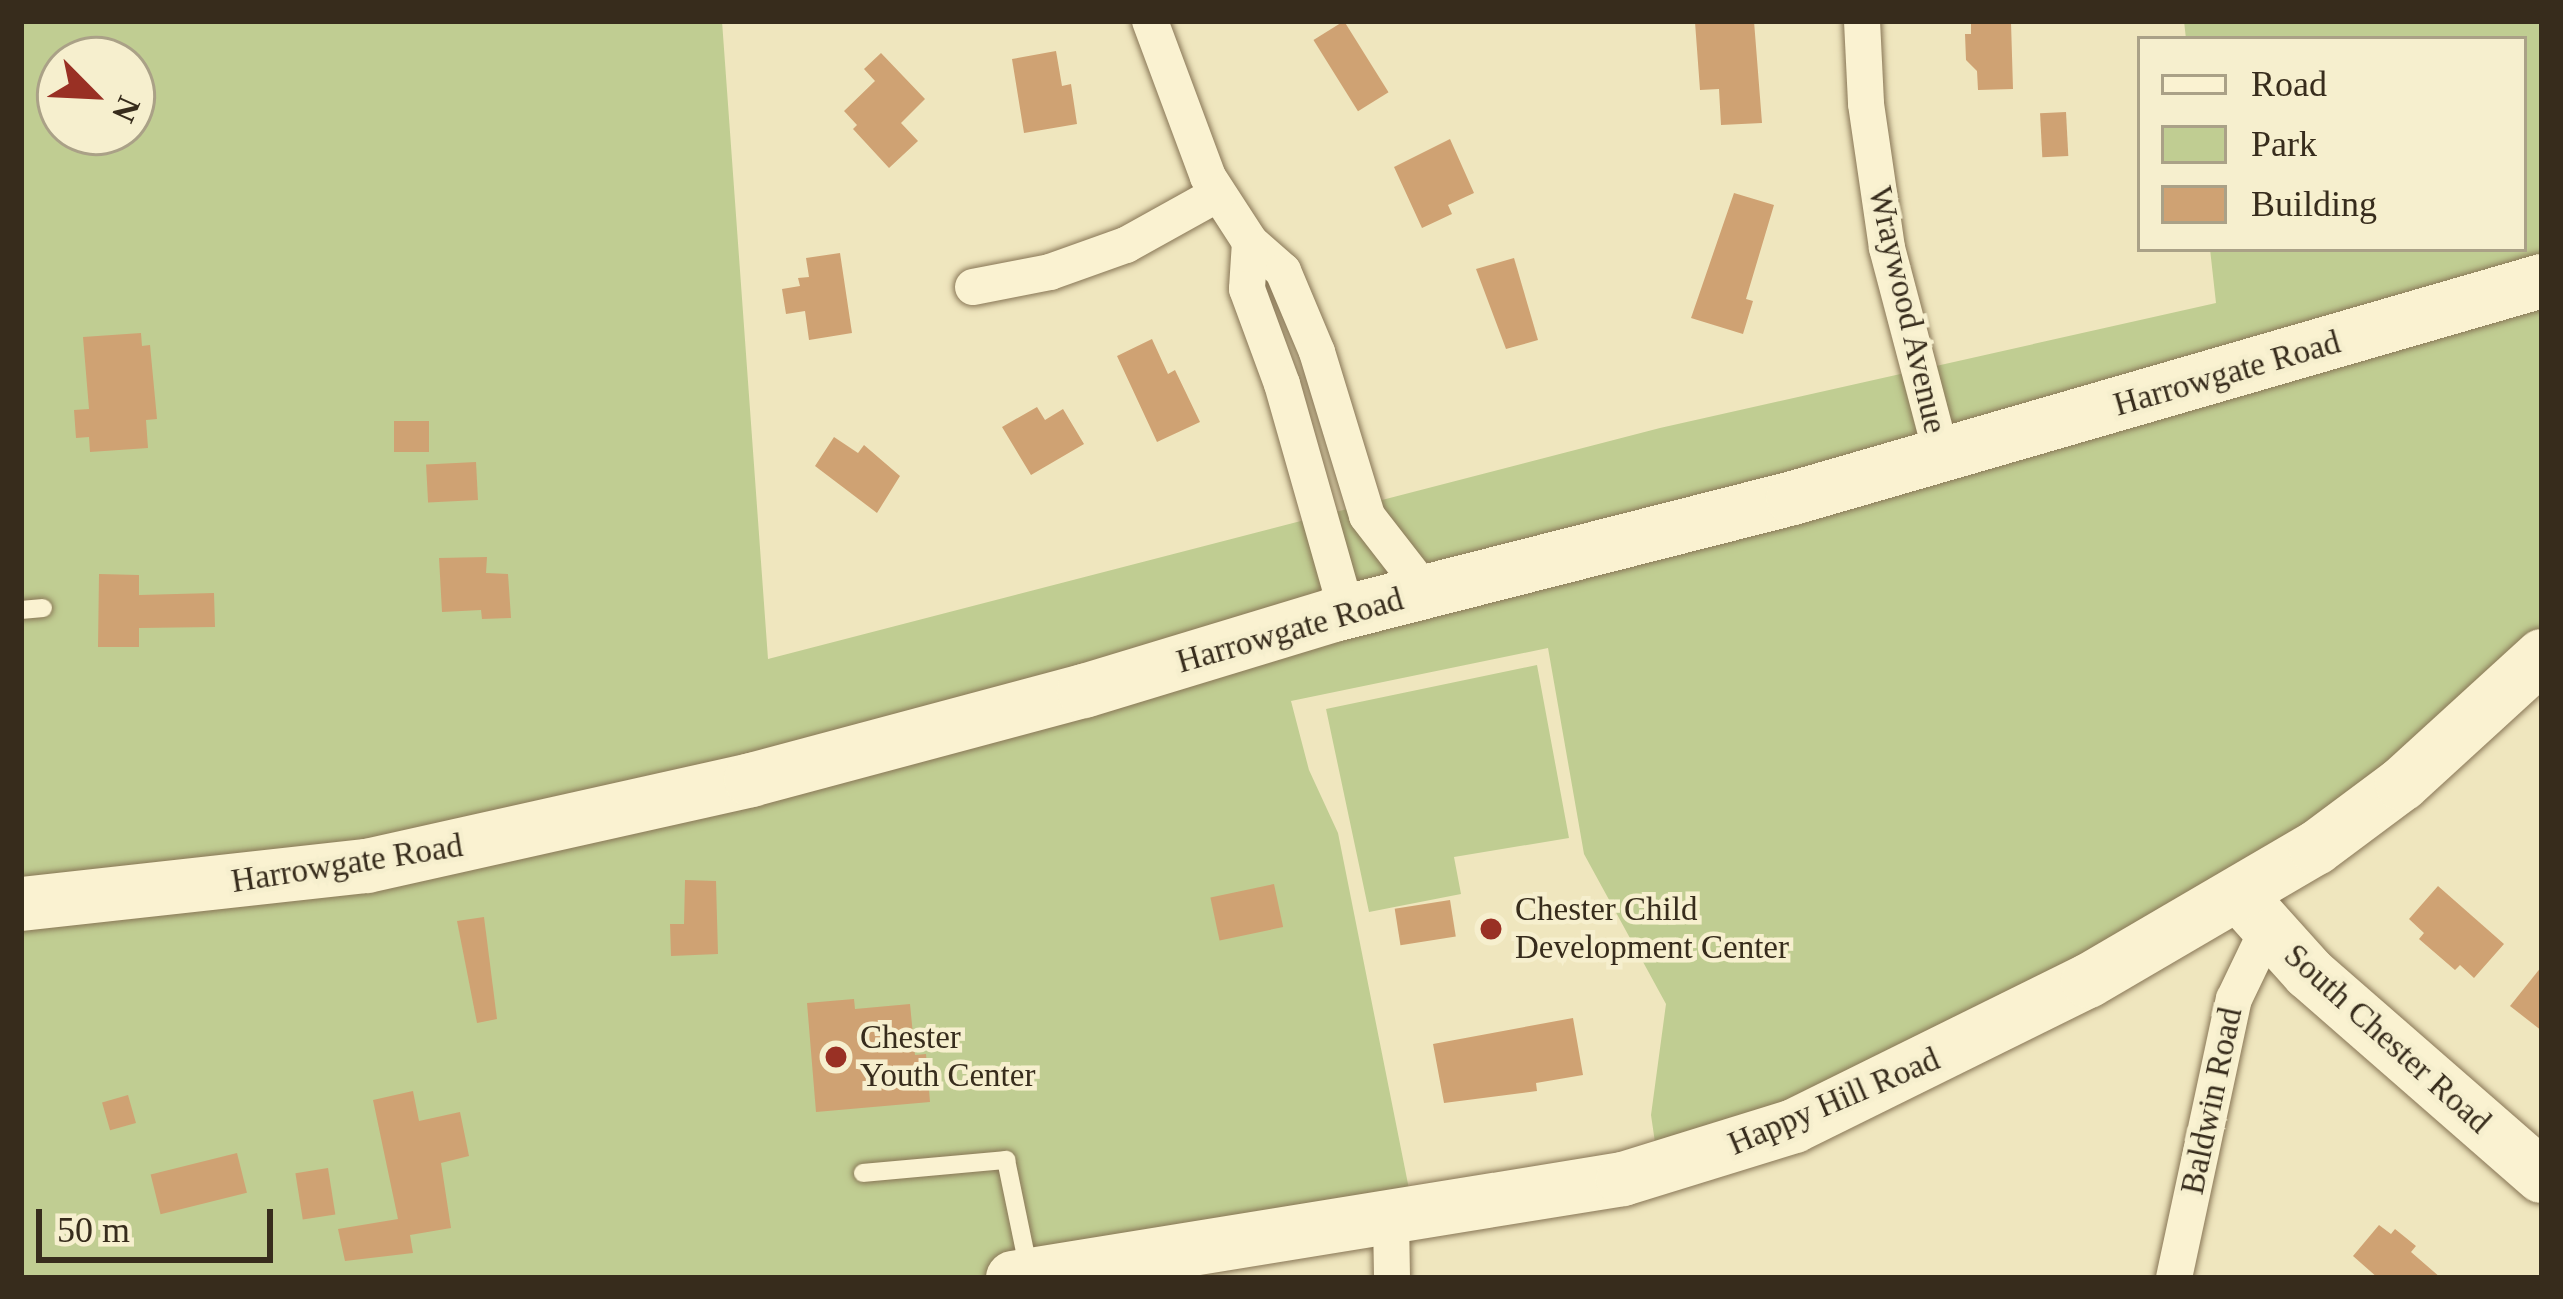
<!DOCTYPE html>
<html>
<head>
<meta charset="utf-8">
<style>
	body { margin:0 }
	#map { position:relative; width:2563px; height:1299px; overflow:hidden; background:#efe6be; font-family:Georgia,serif }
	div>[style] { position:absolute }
	.green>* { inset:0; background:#c0cd92 }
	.building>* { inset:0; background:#cfa273; transform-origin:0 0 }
	.roads { filter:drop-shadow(0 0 3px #887656) drop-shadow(0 0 3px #887656) }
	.lane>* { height:18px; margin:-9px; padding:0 9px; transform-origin:9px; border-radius:9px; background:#faf2d1 }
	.street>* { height:36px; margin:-18px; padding:0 18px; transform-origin:18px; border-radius:18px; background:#faf2d1 }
	.secondary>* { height:54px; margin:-27px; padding:0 27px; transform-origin:27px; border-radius:27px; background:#faf2d1 }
	.dots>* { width:33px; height:33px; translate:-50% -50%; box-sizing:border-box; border:6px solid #f6efce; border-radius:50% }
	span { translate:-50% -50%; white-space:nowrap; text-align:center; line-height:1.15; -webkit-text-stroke:9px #f6efce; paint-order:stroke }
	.street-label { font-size:33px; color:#372c1c }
	.poi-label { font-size:33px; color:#372c1c }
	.left { translate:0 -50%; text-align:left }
	.frame { position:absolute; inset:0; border:24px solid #372c1c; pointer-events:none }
	.legend { position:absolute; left:2137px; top:36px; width:390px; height:216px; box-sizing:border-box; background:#f6efce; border:3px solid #aaa187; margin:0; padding:15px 21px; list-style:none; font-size:36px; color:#372c1c }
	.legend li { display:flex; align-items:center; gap:24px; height:60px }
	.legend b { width:60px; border:3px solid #aaa187 }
	.north { position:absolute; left:36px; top:36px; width:120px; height:120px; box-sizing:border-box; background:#f6efce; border:3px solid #aaa187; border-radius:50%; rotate:114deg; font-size:33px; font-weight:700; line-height:48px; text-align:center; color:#372c1c }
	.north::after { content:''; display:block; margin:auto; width:42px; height:54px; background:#993024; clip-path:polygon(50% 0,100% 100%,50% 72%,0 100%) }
	.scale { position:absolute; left:36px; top:1209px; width:237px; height:54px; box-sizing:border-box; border:6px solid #372c1c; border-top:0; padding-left:15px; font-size:36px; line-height:42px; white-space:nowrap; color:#372c1c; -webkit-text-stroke:9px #f6efce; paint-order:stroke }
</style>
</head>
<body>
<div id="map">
	<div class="green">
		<div style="clip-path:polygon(evenodd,21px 21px,722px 21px,768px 659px,1660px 428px,2216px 303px,2210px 249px,2524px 249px,2524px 39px,2186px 39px,2184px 21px,2542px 21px,2542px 656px,2316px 848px,1659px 1170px,1651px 1115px,1666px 1004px,1584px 854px,1548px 648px,1291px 701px,1309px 770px,1338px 833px,1414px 1214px,1019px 1278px,21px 1278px,21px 21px,60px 60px,132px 60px,132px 132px,60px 132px,60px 60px)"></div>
		<div style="clip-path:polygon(1537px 665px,1569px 838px,1454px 857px,1461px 894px,1369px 912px,1326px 709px)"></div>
	</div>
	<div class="building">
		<div style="left:1344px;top:21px;width:84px;height:36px;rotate:58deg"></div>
		<div style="clip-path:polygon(1754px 21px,1762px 123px,1721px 125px,1719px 89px,1700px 90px,1695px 22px)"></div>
		<div style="clip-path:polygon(2011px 22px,2013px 89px,1978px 90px,1977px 71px,1966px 60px,1965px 34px,1971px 34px,1971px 23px)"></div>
		<div style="clip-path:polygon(1056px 51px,1062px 86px,1071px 84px,1077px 124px,1024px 133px,1012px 59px)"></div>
		<div style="clip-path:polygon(881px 53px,925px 99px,901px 123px,918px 141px,889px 168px,853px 129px,857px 125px,844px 111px,875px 81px,864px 69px)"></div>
		<div style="left:2066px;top:112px;width:44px;height:26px;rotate:87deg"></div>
		<div style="clip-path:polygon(1450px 139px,1474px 193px,1448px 205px,1452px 214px,1422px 228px,1394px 167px)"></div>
		<div style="clip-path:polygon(1734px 193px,1774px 205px,1746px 299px,1753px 301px,1743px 334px,1691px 318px)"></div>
		<div style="clip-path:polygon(840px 253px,852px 333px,809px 340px,805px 311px,786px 314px,782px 289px,800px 286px,798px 278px,809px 277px,806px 258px)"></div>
		<div style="clip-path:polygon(1514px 258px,1538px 340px,1506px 349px,1476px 269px)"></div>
		<div style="clip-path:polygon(141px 333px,142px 346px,150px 345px,157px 419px,146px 420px,148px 448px,90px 452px,89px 437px,76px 438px,74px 410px,89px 409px,83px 337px)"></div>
		<div style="clip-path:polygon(1152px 339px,1168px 374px,1175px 370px,1200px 422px,1157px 442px,1117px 356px)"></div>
		<div style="clip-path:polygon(1037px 407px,1045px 420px,1063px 409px,1084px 444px,1031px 475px,1002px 427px)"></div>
		<div style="left:394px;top:421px;width:35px;height:31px"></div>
		<div style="clip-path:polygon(834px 437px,858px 453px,864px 445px,900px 476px,877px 513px,815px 466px)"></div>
		<div style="left:476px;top:462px;width:38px;height:50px;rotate:87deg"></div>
		<div style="clip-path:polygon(487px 557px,486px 573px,508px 574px,511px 618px,482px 619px,481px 610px,442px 612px,439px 558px)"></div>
		<div style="clip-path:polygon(99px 574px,139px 575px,139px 595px,214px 593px,215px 627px,139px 628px,139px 647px,98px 647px)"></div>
		<div style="clip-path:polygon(685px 880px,716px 881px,718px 954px,671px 956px,670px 924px,684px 924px)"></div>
		<div style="left:1274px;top:884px;width:44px;height:65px;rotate:78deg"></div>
		<div style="clip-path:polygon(2438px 886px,2504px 944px,2474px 978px,2460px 965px,2455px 970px,2419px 939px,2424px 933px,2409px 919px)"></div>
		<div style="left:1450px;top:900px;width:37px;height:56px;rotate:81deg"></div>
		<div style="clip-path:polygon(484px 917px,497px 1019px,477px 1023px,457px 921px)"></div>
		<div style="clip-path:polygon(2542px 966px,2542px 1031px,2510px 1006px)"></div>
		<div style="clip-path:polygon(854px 999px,855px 1009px,910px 1004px,915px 1055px,926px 1054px,930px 1102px,816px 1112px,807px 1003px)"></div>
		<div style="clip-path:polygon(1573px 1018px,1583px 1075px,1536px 1083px,1537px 1091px,1444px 1103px,1433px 1044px)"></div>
		<div style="clip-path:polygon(413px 1091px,419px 1121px,460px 1112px,469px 1156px,441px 1163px,451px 1228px,410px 1235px,413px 1253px,345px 1261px,338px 1229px,398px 1219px,373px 1100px)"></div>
		<div style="left:128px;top:1095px;width:29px;height:27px;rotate:74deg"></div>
		<div style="left:237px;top:1153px;width:41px;height:89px;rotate:76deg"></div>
		<div style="left:328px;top:1168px;width:47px;height:33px;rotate:81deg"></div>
		<div style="clip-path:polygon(2379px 1225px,2391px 1234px,2395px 1229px,2416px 1246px,2411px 1252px,2441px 1278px,2378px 1278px,2353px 1256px)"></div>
	</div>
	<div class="roads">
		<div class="lane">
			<div style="left:21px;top:610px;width:22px;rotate:-5deg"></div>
			<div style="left:863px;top:1173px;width:144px;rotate:-5.2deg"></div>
			<div style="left:1006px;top:1160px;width:113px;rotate:78.3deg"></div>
		</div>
		<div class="street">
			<div style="left:1150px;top:21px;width:166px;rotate:69.6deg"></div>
			<div style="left:1208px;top:177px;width:77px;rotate:57.1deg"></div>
			<div style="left:1250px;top:242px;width:44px;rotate:41.3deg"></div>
			<div style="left:1283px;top:271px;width:88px;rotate:67.2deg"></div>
			<div style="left:1317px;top:352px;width:171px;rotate:73deg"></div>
			<div style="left:1367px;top:516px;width:96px;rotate:52.2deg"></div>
			<div style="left:1862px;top:21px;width:83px;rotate:87.2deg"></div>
			<div style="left:1866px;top:104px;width:146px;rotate:81.7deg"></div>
			<div style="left:1887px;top:248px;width:215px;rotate:75.2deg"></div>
			<div style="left:1250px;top:242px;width:47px;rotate:93.7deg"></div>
			<div style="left:1247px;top:289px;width:101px;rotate:69.8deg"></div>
			<div style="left:1282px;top:384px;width:237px;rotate:74.1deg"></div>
			<div style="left:973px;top:287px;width:78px;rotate:-11deg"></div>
			<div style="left:1050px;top:272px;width:81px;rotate:-19.6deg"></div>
			<div style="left:1126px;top:245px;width:105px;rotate:-29deg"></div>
			<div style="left:1391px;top:1219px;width:59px;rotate:89deg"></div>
			<div style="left:2174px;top:1278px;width:285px;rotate:-77.9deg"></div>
			<div style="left:2234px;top:999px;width:76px;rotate:-64.4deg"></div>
		</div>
		<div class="secondary">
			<div style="left:2239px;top:895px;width:105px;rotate:48.1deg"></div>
			<div style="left:2309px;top:973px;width:309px;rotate:41.1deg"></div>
			<div style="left:21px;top:904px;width:348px;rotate:-6.3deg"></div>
			<div style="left:367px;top:866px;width:394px;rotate:-12.6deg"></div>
			<div style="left:751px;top:780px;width:345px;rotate:-15deg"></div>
			<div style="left:1084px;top:691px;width:261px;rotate:-16.9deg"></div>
			<div style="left:1334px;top:615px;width:474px;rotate:-14.3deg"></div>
			<div style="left:1793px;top:498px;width:780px;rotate:-16.16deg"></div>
			<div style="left:1013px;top:1278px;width:618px;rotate:-9.22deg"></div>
			<div style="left:1623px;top:1179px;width:179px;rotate:-17.2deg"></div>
			<div style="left:1794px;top:1126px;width:328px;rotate:-26.3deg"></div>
			<div style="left:2088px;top:981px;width:264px;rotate:-30.3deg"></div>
			<div style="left:2316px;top:848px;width:107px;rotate:-36.7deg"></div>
			<div style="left:2402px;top:784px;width:190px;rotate:-42.4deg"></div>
		</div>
	</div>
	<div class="dots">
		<div style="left:1491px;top:929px;background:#993024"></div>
		<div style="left:836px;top:1057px;background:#993024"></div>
	</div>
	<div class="street-label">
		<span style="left:1907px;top:310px;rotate:77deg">Wraywood Avenue</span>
		<span style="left:2227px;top:374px;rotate:-16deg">Harrowgate Road</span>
		<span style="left:1290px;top:631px;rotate:-16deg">Harrowgate Road</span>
		<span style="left:347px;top:864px;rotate:-9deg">Harrowgate Road</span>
		<span style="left:2387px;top:1039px;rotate:42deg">South Chester Road</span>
		<span style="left:2212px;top:1101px;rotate:-78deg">Baldwin Road</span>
		<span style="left:1834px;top:1102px;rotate:-23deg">Happy Hill Road</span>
	</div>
	<div class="poi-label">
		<span class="left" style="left:1515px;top:929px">Chester Child<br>Development Center</span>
		<span class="left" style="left:860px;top:1057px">Chester<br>Youth Center</span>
	</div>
	<div class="frame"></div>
	<ul class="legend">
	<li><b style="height:15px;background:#faf2d1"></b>Road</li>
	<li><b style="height:33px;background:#c0cd92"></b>Park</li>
	<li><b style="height:33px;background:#cfa273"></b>Building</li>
	</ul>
	<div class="north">N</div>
	<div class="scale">50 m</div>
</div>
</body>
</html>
